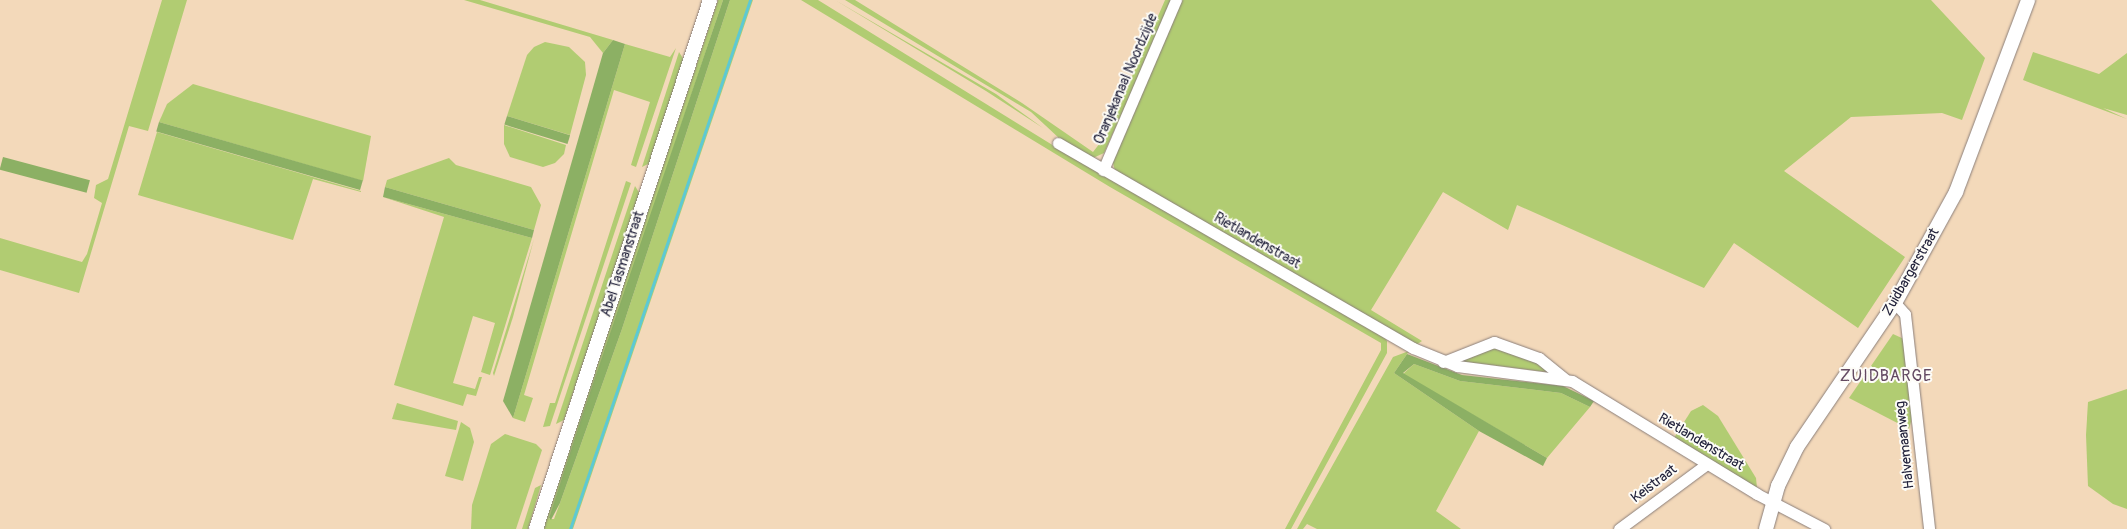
<!DOCTYPE html>
<html>
<head>
<meta charset="utf-8">
<style>
	body { margin:0 }
	#map { position:relative; width:2127px; height:529px; overflow:hidden; background:#f3d9ba; font-family:Pangolin,sans-serif }
	div>[style] { position:absolute }
	.green>* { inset:0; background:#b1cc72 }
	.forest>* { inset:0; background:#8cb064; transform-origin:0 0 }
	.stream>* { height:3px; margin:-1.5px; padding:0 1.5px; transform-origin:1.5px; border-radius:1.5px; background:#5dc9d3 }
	.roads { filter:drop-shadow(0 0 1px #8a7e7a) drop-shadow(0 0 1px #8a7e7a) }
	.minor>* { height:11px; margin:-5.5px; padding:0 5.5px; transform-origin:5.5px; border-radius:5.5px; background:#fff }
	.tertiary>* { height:14px; margin:-7px; padding:0 7px; transform-origin:7px; border-radius:7px; background:#fff }
	span { translate:-50% -50%; white-space:nowrap; text-align:center; line-height:1.15; -webkit-text-stroke:4px #fdfcf7; paint-order:stroke }
	.street-label { font-size:14px; color:#22223b }
	.quarter-label { font-size:16px; color:#634962; letter-spacing:1px }
</style>
</head>
<body>
<div id="map">
	<div class="green">
		<div style="clip-path:polygon(162px 0,187px 0,148px 131px,129px 126px,79px 293px,0 270px,0 238px,82px 262px,87px 254px,102px 203px,94px 198px,96px 185px,108px 179px)"></div>
		<div style="clip-path:polygon(464px 0,480px 0,613px 40px,603px 53px,590px 37px)"></div>
		<div style="clip-path:polygon(718px 0,723px 0,549px 519px,554px 519px,560px 503px,622px 329px,730px 0,753px 0,573px 529px,542px 529px)"></div>
		<div style="clip-path:polygon(801px 0,818px 0,1067px 154px,1382px 334px,1387px 341px,1387px 353px,1291px 529px,1285px 529px,1381px 350px,1381px 343px,1110px 187px)"></div>
		<div style="clip-path:polygon(835px 0,996px 94px,1043px 128px,986px 91px)"></div>
		<div style="clip-path:polygon(845px 0,855px 0,1022px 103px,1093px 152px,1107px 134px,1165px 0,1173px 0,1104px 153px,1093px 158px,1060px 139px,1031px 112px)"></div>
		<div style="clip-path:polygon(1178px 0,1931px 0,1985px 58px,1962px 120px,1942px 113px,1851px 117px,1784px 171px,1905px 257px,1858px 328px,1734px 243px,1704px 288px,1517px 205px,1508px 230px,1443px 192px,1371px 310px,1422px 341px,1416px 345px,1115px 171px,1112px 159px)"></div>
		<div style="clip-path:polygon(545px 42px,569px 47px,585px 62px,586px 75px,570px 135px,507px 116px,527px 55px,534px 47px)"></div>
		<div style="clip-path:polygon(625px 44px,670px 57px,676px 48px,636px 167px,631px 165px,650px 102px,614px 90px,524px 395px,533px 398px,525px 422px,513px 418px)"></div>
		<div style="clip-path:polygon(679px 52px,684px 60px,650px 163px,642px 167px)"></div>
		<div style="clip-path:polygon(2033px 52px,2099px 74px,2127px 53px,2127px 115px,2103px 108px,2127px 119px,2023px 80px)"></div>
		<div style="clip-path:polygon(193px 84px,371px 136px,363px 181px,159px 122px,167px 104px)"></div>
		<div style="clip-path:polygon(504px 125px,566px 145px,564px 154px,555px 163px,543px 167px,510px 157px,504px 144px)"></div>
		<div style="clip-path:polygon(157px 132px,361px 191px,361px 192px,313px 179px,293px 240px,138px 195px)"></div>
		<div style="clip-path:polygon(449px 158px,456px 165px,531px 187px,541px 205px,534px 230px,385px 187px,387px 180px)"></div>
		<div style="clip-path:polygon(626px 181px,631px 183px,550px 426px,543px 427px,550px 403px,555px 403px)"></div>
		<div style="clip-path:polygon(635px 186px,640px 194px,564px 420px,556px 424px)"></div>
		<div style="clip-path:polygon(383px 197px,532px 238px,490px 375px,481px 372px,495px 323px,473px 316px,453px 383px,475px 389px,479px 377px,482px 377px,476px 396px,467px 394px,463px 406px,394px 385px,444px 217px)"></div>
		<div style="clip-path:polygon(534px 239px,513px 317px,494px 376px,493px 373px)"></div>
		<div style="clip-path:polygon(1893px 334px,1904px 339px,1914px 411px,1909px 429px,1849px 398px)"></div>
		<div style="clip-path:polygon(1483px 346px,1509px 348px,1555px 373px,1451px 360px)"></div>
		<div style="clip-path:polygon(1409px 351px,1394px 373px,1479px 431px,1436px 511px,1461px 529px,1317px 529px,1307px 524px,1303px 529px,1297px 529px,1393px 357px)"></div>
		<div style="clip-path:polygon(1414px 364px,1460px 381px,1561px 393px,1590px 407px,1547px 458px,1403px 374px)"></div>
		<div style="clip-path:polygon(2127px 389px,2127px 509px,2113px 504px,2088px 486px,2086px 435px,2088px 402px)"></div>
		<div style="clip-path:polygon(397px 403px,458px 421px,456px 430px,392px 419px)"></div>
		<div style="clip-path:polygon(1703px 405px,1718px 416px,1756px 478px,1757px 488px,1674px 438px,1691px 411px)"></div>
		<div style="clip-path:polygon(461px 422px,470px 428px,474px 442px,463px 481px,445px 476px)"></div>
		<div style="clip-path:polygon(505px 434px,536px 444px,542px 450px,516px 529px,471px 529px,472px 505px,491px 444px)"></div>
		<div style="clip-path:polygon(541px 485px,528px 529px,522px 529px,535px 488px)"></div>
	</div>
	<div class="forest">
		<div style="clip-path:polygon(723px 0,730px 0,622px 329px,560px 503px,551px 520px,549px 518px,581px 419px)"></div>
		<div style="clip-path:polygon(613px 40px,625px 44px,513px 418px,503px 401px,603px 53px)"></div>
		<div style="left:507px;top:116px;width:66px;height:9px;rotate:17deg"></div>
		<div style="left:159px;top:122px;width:212px;height:10px;rotate:16deg"></div>
		<div style="left:3px;top:157px;width:90px;height:13px;rotate:15deg"></div>
		<div style="clip-path:polygon(385px 187px,534px 230px,532px 238px,383px 197px)"></div>
		<div style="clip-path:polygon(1407px 354px,1462px 375px,1563px 386px,1594px 401px,1590px 407px,1561px 393px,1460px 381px,1414px 364px,1403px 373px,1547px 458px,1543px 466px,1479px 431px,1394px 373px)"></div>
	</div>
	<div class="stream">
		<div style="left:570px;top:529px;width:559px;rotate:-71.21deg"></div>
	</div>
	<div class="roads">
		<div class="minor">
			<div style="left:1058px;top:143px;width:410px;rotate:30deg"></div>
			<div style="left:1413px;top:348px;width:48px;rotate:22.2deg"></div>
			<div style="left:1457px;top:366px;width:116px;rotate:7.4deg"></div>
			<div style="left:1572px;top:381px;width:217px;rotate:31.4deg"></div>
			<div style="left:1757px;top:494px;width:76px;rotate:27.6deg"></div>
			<div style="left:1103px;top:170px;width:185px;rotate:-66.8deg"></div>
			<div style="left:1895px;top:303px;width:15px;rotate:48deg"></div>
			<div style="left:1905px;top:314px;width:216px;rotate:83.6deg"></div>
			<div style="left:1443px;top:362px;width:55px;rotate:-21.4deg"></div>
			<div style="left:1494px;top:342px;width:48px;rotate:19.6deg"></div>
			<div style="left:1539px;top:358px;width:33px;rotate:39deg"></div>
			<div style="left:1619px;top:529px;width:109px;rotate:-36.5deg"></div>
		</div>
		<div class="tertiary">
			<div style="left:536px;top:529px;width:557px;rotate:-71.79deg"></div>
			<div style="left:1766px;top:529px;width:45px;rotate:-74.4deg"></div>
			<div style="left:1778px;top:486px;width:43px;rotate:-64deg"></div>
			<div style="left:1797px;top:447px;width:174px;rotate:-55.8deg"></div>
			<div style="left:1895px;top:303px;width:127px;rotate:-61.2deg"></div>
			<div style="left:1956px;top:192px;width:205px;rotate:-69.4deg"></div>
		</div>
	</div>
	<div class="street-label">
		<span style="left:1126px;top:79px;rotate:-67deg">Oranjekanaal Noordzijde</span>
		<span style="left:1257px;top:241px;rotate:30deg">Rietlandenstraat</span>
		<span style="left:623px;top:264px;rotate:-72deg">Abel Tasmanstraat</span>
		<span style="left:1911px;top:272px;rotate:-60deg">Zuidbargerstraat</span>
		<span style="left:1701px;top:442px;rotate:31deg">Rietlandenstraat</span>
		<span style="left:1905px;top:445px;rotate:-96deg">Halvemaanweg</span>
		<span style="left:1654px;top:484px;rotate:-37deg">Keistraat</span>
	</div>
	<div class="quarter-label">
		<span style="left:1886px;top:376px">ZUIDBARGE</span>
	</div>
</div>
</body>
</html>
